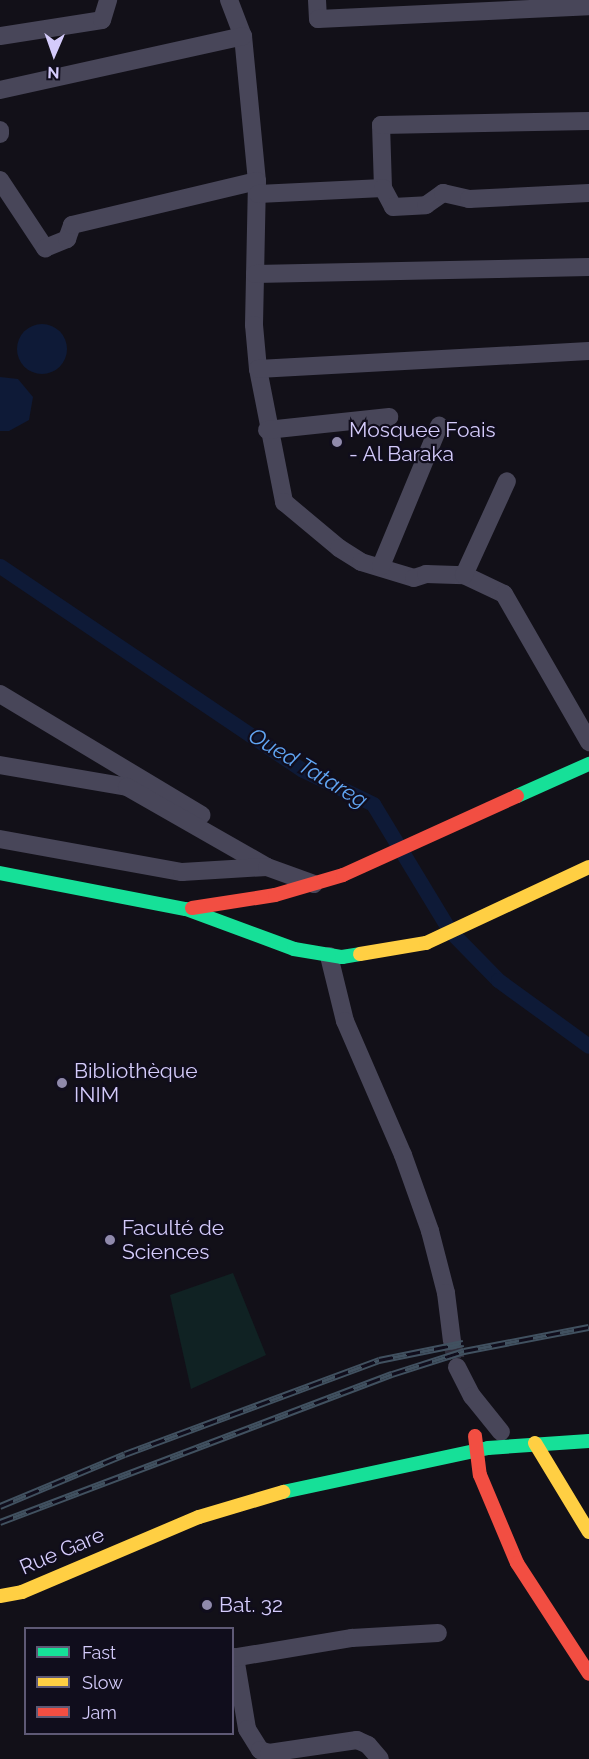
<!DOCTYPE html>
<html>
<head>
<meta charset="utf-8">
<style>
	body { margin:0 }
	#map { position:relative; width:589px; height:1759px; overflow:hidden; background:#121018; font-family:Raleway,sans-serif }
	div>[style] { position:absolute }
	.green>* { inset:0; background:#102223 }
	.water>* { inset:0; background:#0e1a37 }
	.round { border-radius:50% }
	.canal>* { height:15px; margin:-7.5px; padding:0 7.5px; transform-origin:7.5px; border-radius:7.5px; background:#0e1a37 }
	.street-tunnel>* { height:18px; margin-top:-9px; transform-origin:0; background:repeating-linear-gradient(90deg,#2f2c3a 0 18px,transparent 0 27px) }
	.street>* { height:18px; margin:-9px; padding:0 9px; transform-origin:9px; border-radius:9px; background:#484659 }
	.fast>* { height:14px; margin:-7px; padding:0 7px; transform-origin:7px; border-radius:7px; background:#16e098 }
	.slow>* { height:14px; margin:-7px; padding:0 7px; transform-origin:7px; border-radius:7px; background:#ffcf43 }
	.jam>* { height:14px; margin:-7px; padding:0 7px; transform-origin:7px; border-radius:7px; background:#f24e42 }
	.rail>* { height:7px; margin-top:-3.5px; transform-origin:0; background:repeating-linear-gradient(90deg,#100d1c 0 14px,#415160 0 28px); box-sizing:border-box; border-block:2px solid #415160 }
	.dots>* { width:16px; height:16px; translate:-50% -50%; box-sizing:border-box; border:3px solid #100d1c; border-radius:50% }
	span { translate:-50% -50%; white-space:nowrap; text-align:center; line-height:1.15; -webkit-text-stroke:4.5px #100d1c; paint-order:stroke }
	.poi-label { font-size:21px; color:#d4cbfb }
	.left { translate:0 -50%; text-align:left }
	.street-label { font-size:21px; color:#d4cbfb }
	.water-label { font-size:22px; color:#61a6f4; font-style:italic }
	.legend { position:absolute; left:24px; top:1627px; width:210px; height:108px; box-sizing:border-box; background:#100d1c; border:2px solid #5e5975; margin:0; padding:8px 10px; list-style:none; font-size:18px; color:#d4cbfb }
	.legend li { display:flex; align-items:center; gap:12px; height:30px }
	.legend b { width:30px; border:2px solid #5e5975 }
	.north { position:absolute; left:24px; top:24px; width:60px; height:60px; -webkit-text-stroke:4px #100d1c; paint-order:stroke; rotate:182deg; font-size:16px; font-weight:700; line-height:24px; text-align:center; color:#d4cbfb }
	.north::after { content:''; display:block; margin:auto; width:21px; height:27px; background:#d4cbfb; clip-path:polygon(50% 0,100% 100%,50% 72%,0 100%) }
</style>
</head>
<body>
<div id="map">
	<div class="green">
		<div style="clip-path:polygon(233px 1273px,266px 1355px,191px 1389px,170px 1295px)"></div>
	</div>
	<div class="water">
		<div class="round" style="left:17px;top:324px;width:50px;height:50px"></div>
		<div style="clip-path:polygon(0 377px,18px 379px,33px 397px,29px 420px,9px 431px,0 431px)"></div>
	</div>
	<div class="canal">
		<div style="left:0;top:566px;width:365px;rotate:34deg"></div>
		<div style="left:303px;top:770px;width:78px;rotate:25.9deg"></div>
		<div style="left:373px;top:804px;width:149px;rotate:58.8deg"></div>
		<div style="left:450px;top:931px;width:69px;rotate:45.6deg"></div>
		<div style="left:498px;top:980px;width:112px;rotate:36deg"></div>
	</div>
	<div class="street-tunnel">
		<div style="left:452px;top:1341px;width:26px;rotate:79deg"></div>
	</div>
	<div class="street">
		<div style="left:229px;top:0;width:39px;rotate:69deg"></div>
		<div style="left:243px;top:36px;width:146px;rotate:84.5deg"></div>
		<div style="left:257px;top:181px;width:144px;rotate:91.2deg"></div>
		<div style="left:254px;top:325px;width:44px;rotate:84.8deg"></div>
		<div style="left:258px;top:369px;width:136px;rotate:78.9deg"></div>
		<div style="left:284px;top:502px;width:72px;rotate:39.9deg"></div>
		<div style="left:339px;top:548px;width:26px;rotate:32deg"></div>
		<div style="left:361px;top:562px;width:55px;rotate:16.8deg"></div>
		<div style="left:414px;top:578px;width:13px;rotate:-18deg"></div>
		<div style="left:426px;top:574px;width:38px;rotate:2deg"></div>
		<div style="left:464px;top:575px;width:44px;rotate:25.4deg"></div>
		<div style="left:504px;top:594px;width:171px;rotate:60.1deg"></div>
		<div style="left:317px;top:0;width:19px;rotate:87deg"></div>
		<div style="left:318px;top:19px;width:271px;rotate:-2.7deg"></div>
		<div style="left:0;top:36px;width:103px;rotate:-8.9deg"></div>
		<div style="left:102px;top:20px;width:21px;rotate:-73deg"></div>
		<div style="left:0;top:90px;width:249px;rotate:-12.5deg"></div>
		<div style="left:0;top:130px;width:4px;rotate:90deg"></div>
		<div style="left:0;top:180px;width:82px;rotate:56.5deg"></div>
		<div style="left:45px;top:248px;width:24px;rotate:-22deg"></div>
		<div style="left:67px;top:239px;width:15px;rotate:-70deg"></div>
		<div style="left:72px;top:225px;width:190px;rotate:-13.4deg"></div>
		<div style="left:383px;top:188px;width:63px;rotate:-91.8deg"></div>
		<div style="left:381px;top:125px;width:208px;rotate:-1.1deg"></div>
		<div style="left:258px;top:194px;width:125px;rotate:-2.7deg"></div>
		<div style="left:383px;top:188px;width:21px;rotate:62deg"></div>
		<div style="left:393px;top:207px;width:33px;rotate:-3deg"></div>
		<div style="left:426px;top:205px;width:21px;rotate:-35deg"></div>
		<div style="left:443px;top:193px;width:27px;rotate:13deg"></div>
		<div style="left:469px;top:199px;width:120px;rotate:-2.9deg"></div>
		<div style="left:255px;top:274px;width:334px;rotate:-1.2deg"></div>
		<div style="left:258px;top:369px;width:331px;rotate:-3.1deg"></div>
		<div style="left:267px;top:430px;width:123px;rotate:-6.1deg"></div>
		<div style="left:381px;top:566px;width:152px;rotate:-67.5deg"></div>
		<div style="left:464px;top:575px;width:103px;rotate:-65.4deg"></div>
		<div style="left:0;top:694px;width:235px;rotate:31deg"></div>
		<div style="left:0;top:765px;width:129px;rotate:9.8deg"></div>
		<div style="left:127px;top:787px;width:161px;rotate:29.7deg"></div>
		<div style="left:0;top:839px;width:185px;rotate:10.3deg"></div>
		<div style="left:182px;top:872px;width:85px;rotate:-3.4deg"></div>
		<div style="left:267px;top:867px;width:50px;rotate:19.9deg"></div>
		<div style="left:329px;top:956px;width:67px;rotate:76.2deg"></div>
		<div style="left:345px;top:1021px;width:146px;rotate:66.6deg"></div>
		<div style="left:403px;top:1155px;width:81px;rotate:70.4deg"></div>
		<div style="left:430px;top:1231px;width:64px;rotate:75.5deg"></div>
		<div style="left:446px;top:1293px;width:48px;rotate:82.9deg"></div>
		<div style="left:457px;top:1367px;width:33px;rotate:63deg"></div>
		<div style="left:472px;top:1396px;width:46px;rotate:51.1deg"></div>
		<div style="left:235px;top:1657px;width:73px;rotate:80.5deg"></div>
		<div style="left:247px;top:1729px;width:25px;rotate:58deg"></div>
		<div style="left:260px;top:1750px;width:9px;rotate:18deg"></div>
		<div style="left:269px;top:1753px;width:89px;rotate:-8.4deg"></div>
		<div style="left:357px;top:1740px;width:12px;rotate:24deg"></div>
		<div style="left:368px;top:1745px;width:18px;rotate:49deg"></div>
		<div style="left:232px;top:1658px;width:122px;rotate:-9.5deg"></div>
		<div style="left:352px;top:1638px;width:86px;rotate:-3.3deg"></div>
	</div>
	<div class="fast">
		<div style="left:517px;top:796px;width:79px;rotate:-24deg"></div>
		<div style="left:0;top:873px;width:189px;rotate:11deg"></div>
		<div style="left:186px;top:909px;width:115px;rotate:20.3deg"></div>
		<div style="left:294px;top:949px;width:49px;rotate:9.5deg"></div>
		<div style="left:342px;top:957px;width:18px;rotate:-9deg"></div>
		<div style="left:283px;top:1492px;width:210px;rotate:-12.1deg"></div>
		<div style="left:488px;top:1448px;width:101px;rotate:-4deg"></div>
	</div>
	<div class="slow">
		<div style="left:360px;top:954px;width:67px;rotate:-9.5deg"></div>
		<div style="left:426px;top:943px;width:180px;rotate:-25deg"></div>
		<div style="left:535px;top:1443px;width:104px;rotate:58.8deg"></div>
		<div style="left:0;top:1596px;width:22px;rotate:-10deg"></div>
		<div style="left:22px;top:1592px;width:192px;rotate:-23deg"></div>
		<div style="left:199px;top:1517px;width:88px;rotate:-16.6deg"></div>
	</div>
	<div class="jam">
		<div style="left:192px;top:908px;width:84px;rotate:-8.9deg"></div>
		<div style="left:275px;top:895px;width:71px;rotate:-16.4deg"></div>
		<div style="left:343px;top:875px;width:191px;rotate:-24.4deg"></div>
		<div style="left:475px;top:1436px;width:39px;rotate:83deg"></div>
		<div style="left:480px;top:1475px;width:95px;rotate:67.2deg"></div>
		<div style="left:517px;top:1563px;width:132px;rotate:57deg"></div>
	</div>
	<div class="rail">
		<div style="left:0;top:1506px;width:135px;rotate:-22.6deg"></div>
		<div style="left:125px;top:1454px;width:271px;rotate:-20.3deg"></div>
		<div style="left:379px;top:1360px;width:86px;rotate:-11.4deg"></div>
		<div style="left:0;top:1522px;width:419px;rotate:-20.7deg"></div>
		<div style="left:392px;top:1374px;width:76px;rotate:-17.7deg"></div>
		<div style="left:464px;top:1351px;width:127px;rotate:-10.9deg"></div>
	</div>
	<div class="dots">
		<div style="left:337px;top:442px;background:#908aac"></div>
		<div style="left:62px;top:1083px;background:#908aac"></div>
		<div style="left:110px;top:1240px;background:#908aac"></div>
		<div style="left:207px;top:1605px;background:#908aac"></div>
	</div>
	<div class="poi-label">
		<span class="left" style="left:349px;top:442px">Mosquee Foais<br>- Al Baraka</span>
		<span class="left" style="left:74px;top:1083px">Bibliothèque<br>INIM</span>
		<span class="left" style="left:122px;top:1240px">Faculté de<br>Sciences</span>
		<span class="left" style="left:219px;top:1605px">Bat. 32</span>
	</div>
	<div class="street-label">
		<span style="left:62px;top:1551px;rotate:-23deg">Rue Gare</span>
	</div>
	<div class="water-label">
		<span style="left:308px;top:768px;rotate:31deg">Oued Tatareg</span>
	</div>
	<ul class="legend">
	<li><b style="height:8px;background:#16e098"></b>Fast</li>
	<li><b style="height:8px;background:#ffcf43"></b>Slow</li>
	<li><b style="height:8px;background:#f24e42"></b>Jam</li>
	</ul>
	<div class="north">N</div>
</div>
</body>
</html>
